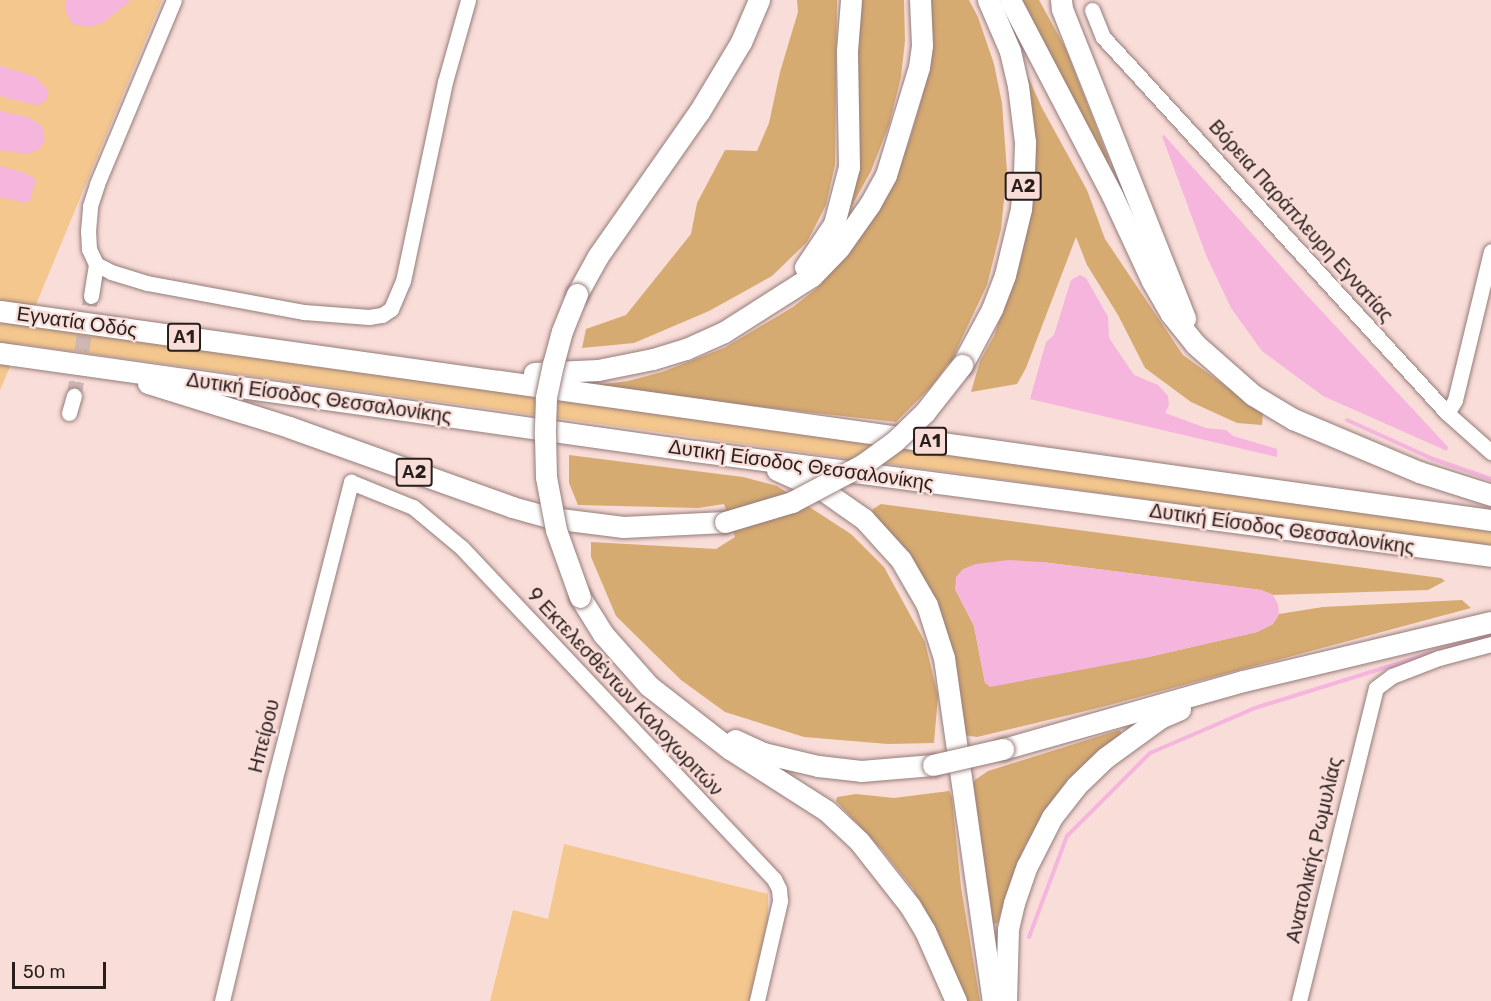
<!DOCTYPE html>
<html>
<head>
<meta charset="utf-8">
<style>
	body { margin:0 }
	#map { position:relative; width:1491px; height:1001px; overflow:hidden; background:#f9ddd9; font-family:Rubik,sans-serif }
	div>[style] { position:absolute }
	.green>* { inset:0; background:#f3c78e }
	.forest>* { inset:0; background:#d6ab71 }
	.water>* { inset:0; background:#f5b5dd }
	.stream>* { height:4px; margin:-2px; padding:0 2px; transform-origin:2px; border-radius:2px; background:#f5b5dd }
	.minor-tunnel>* { height:15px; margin-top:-7.5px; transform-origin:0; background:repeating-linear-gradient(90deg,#cfb7b3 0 15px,transparent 0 23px) }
	.roads { filter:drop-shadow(0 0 2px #957c79) drop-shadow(0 0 2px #957c79) }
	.minor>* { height:15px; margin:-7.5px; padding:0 7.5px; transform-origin:7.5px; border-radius:7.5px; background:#fff }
	.highway>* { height:21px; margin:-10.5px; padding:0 10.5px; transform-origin:10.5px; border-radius:10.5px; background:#fff }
	.bridges { filter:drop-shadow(0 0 2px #957c79) drop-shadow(0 0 2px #957c79) }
	.highway-bridge>* { height:21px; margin:-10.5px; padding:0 10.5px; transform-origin:10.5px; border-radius:10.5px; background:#fff }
	span { translate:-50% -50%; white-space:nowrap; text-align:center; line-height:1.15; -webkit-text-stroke:4.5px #f9ddd9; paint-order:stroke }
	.shield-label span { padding:2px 4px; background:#f9ddd9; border:2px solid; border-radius:4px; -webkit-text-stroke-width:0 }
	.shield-label { font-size:18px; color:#281e1c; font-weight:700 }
	.street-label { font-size:20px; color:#281e1c }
	.scale { position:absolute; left:12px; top:962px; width:94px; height:27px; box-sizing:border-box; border:3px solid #281e1c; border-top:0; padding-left:8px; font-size:18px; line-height:21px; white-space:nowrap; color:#281e1c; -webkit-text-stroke:4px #f9ddd9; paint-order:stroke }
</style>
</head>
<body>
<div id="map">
	<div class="green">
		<div style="clip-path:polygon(0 0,162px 0,28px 324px,1491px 530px,1491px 547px,20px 344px,0 390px)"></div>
		<div style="clip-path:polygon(564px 844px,768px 894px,768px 920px,749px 1001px,490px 1001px,513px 910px,548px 919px)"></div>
	</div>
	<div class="forest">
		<div style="clip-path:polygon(797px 0,837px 0,835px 165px,826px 205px,807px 242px,772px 276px,709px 311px,634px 343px,582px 348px,586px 329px,626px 315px,691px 234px,697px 203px,725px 150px,757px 151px,769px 123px,780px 72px,798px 12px)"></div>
		<div style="clip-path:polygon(856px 0,904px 0,905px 41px,901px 77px,889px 125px,871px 171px,843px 222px)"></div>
		<div style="clip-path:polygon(926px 0,969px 0,978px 17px,994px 64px,1002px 103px,1007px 171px,1001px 229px,987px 285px,952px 359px,931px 387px,896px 422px,581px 387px,628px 381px,662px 372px,724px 348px,793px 307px,816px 289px,840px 262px,884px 198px,899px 169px,912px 132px,922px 97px,927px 57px)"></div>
		<div style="clip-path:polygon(1020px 0,1039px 0,1066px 49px,1108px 157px,1111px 182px)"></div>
		<div style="clip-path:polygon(1022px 79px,1029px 79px,1042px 108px,1087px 190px,1105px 239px,1183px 355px,1263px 413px,1262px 425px,1237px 423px,1191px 402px,1145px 368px,1118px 315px,1087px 265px,1076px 237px,1026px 368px,1017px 384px,971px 392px,980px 361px,994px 336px,1016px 272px,1030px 207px,1036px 150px)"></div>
		<div style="clip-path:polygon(569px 455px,743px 477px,777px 486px,851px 534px,884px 567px,925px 642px,938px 696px,934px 743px,888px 744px,804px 737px,725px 712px,681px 680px,616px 616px,591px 557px,591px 542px,716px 549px,735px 537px,724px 504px,698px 508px,578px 505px,569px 483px)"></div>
		<div style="clip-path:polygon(881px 504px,1441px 578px,1445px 581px,1428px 590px,1273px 595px,1261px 590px,1042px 562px,955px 589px,974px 626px,985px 683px,1144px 658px,1257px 632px,1273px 624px,1279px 614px,1323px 607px,1462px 600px,1471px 608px,1098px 708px,977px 737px,965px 735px,946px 633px,871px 516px,873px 509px)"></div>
		<div style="clip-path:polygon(1119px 730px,1122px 733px,1047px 810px,1026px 844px,1010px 883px,998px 922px,991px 926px,970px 788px,975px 780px,988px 771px)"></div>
		<div style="clip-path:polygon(949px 791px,952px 798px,961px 887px,980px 1001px,964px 1001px,913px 889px,883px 851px,836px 801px,837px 797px,856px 794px,894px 798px)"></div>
	</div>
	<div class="water">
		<div style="clip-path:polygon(65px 0,131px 0,103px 23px,90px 27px,72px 24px,65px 9px)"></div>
		<div style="clip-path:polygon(0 66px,34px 76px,47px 89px,48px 98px,41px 104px,35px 105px,0 96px)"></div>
		<div style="clip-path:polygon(0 111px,28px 117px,42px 126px,45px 140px,39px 150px,26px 154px,0 150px)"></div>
		<div style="clip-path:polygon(1164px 135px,1302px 290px,1448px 447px,1447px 451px,1323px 396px,1262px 351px,1231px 308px,1206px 255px,1162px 136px)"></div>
		<div style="clip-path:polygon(0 166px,25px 173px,36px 179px,30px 200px,26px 203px,0 197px)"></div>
		<div style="clip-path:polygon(1080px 275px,1086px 278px,1108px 317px,1109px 338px,1134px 375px,1158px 385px,1168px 396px,1169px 405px,1165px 413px,1206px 428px,1226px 430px,1233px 436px,1277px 449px,1277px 457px,1030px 399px,1046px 342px,1054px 335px,1071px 280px)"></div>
		<div style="clip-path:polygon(1008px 560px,1042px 562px,1261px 590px,1273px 595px,1278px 604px,1279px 614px,1273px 624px,1257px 632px,1144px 658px,990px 687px,985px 683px,974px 626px,955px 589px,956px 577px,963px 569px,976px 564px)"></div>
	</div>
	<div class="stream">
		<div style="left:1347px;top:420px;width:94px;rotate:24.4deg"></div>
		<div style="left:1433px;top:459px;width:61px;rotate:19deg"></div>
		<div style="left:1448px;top:648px;width:45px;rotate:-16.8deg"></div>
		<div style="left:1029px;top:937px;width:108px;rotate:-69.4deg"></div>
		<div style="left:1067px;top:836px;width:117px;rotate:-45deg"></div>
		<div style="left:1150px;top:753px;width:114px;rotate:-23.2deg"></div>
		<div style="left:1255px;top:708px;width:185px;rotate:-17.3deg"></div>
	</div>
	<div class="minor-tunnel">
		<div style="left:74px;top:396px;width:101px;rotate:-80.4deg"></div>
	</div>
	<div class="roads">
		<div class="minor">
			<div style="left:1092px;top:10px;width:29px;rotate:68deg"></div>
			<div style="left:1103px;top:37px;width:510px;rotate:47.54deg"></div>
			<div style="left:1447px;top:413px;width:59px;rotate:41.6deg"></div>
			<div style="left:96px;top:264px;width:17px;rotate:28deg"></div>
			<div style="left:111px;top:272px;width:38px;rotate:17deg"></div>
			<div style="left:147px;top:283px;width:160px;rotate:10.5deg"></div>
			<div style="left:304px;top:312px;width:65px;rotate:4.4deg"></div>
			<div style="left:369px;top:317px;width:13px;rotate:-9deg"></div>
			<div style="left:382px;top:315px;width:11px;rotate:-34deg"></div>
			<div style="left:391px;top:309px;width:30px;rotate:-67deg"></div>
			<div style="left:403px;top:281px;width:203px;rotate:-78.1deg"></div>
			<div style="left:445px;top:82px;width:85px;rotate:-74.3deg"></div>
			<div style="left:91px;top:296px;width:32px;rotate:-81deg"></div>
			<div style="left:96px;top:264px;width:17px;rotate:-115deg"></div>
			<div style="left:89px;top:249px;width:18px;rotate:-93deg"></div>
			<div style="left:88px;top:231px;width:25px;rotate:-85deg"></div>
			<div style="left:90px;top:206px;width:23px;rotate:-72deg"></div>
			<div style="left:97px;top:184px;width:199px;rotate:-67.3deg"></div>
			<div style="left:69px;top:413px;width:18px;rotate:-74deg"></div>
			<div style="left:1447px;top:413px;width:15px;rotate:-58deg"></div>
			<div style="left:1455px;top:400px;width:153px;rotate:-76.4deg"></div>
			<div style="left:222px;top:1001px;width:225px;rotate:-76.6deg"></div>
			<div style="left:274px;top:782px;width:310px;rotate:-75.6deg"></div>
			<div style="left:351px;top:482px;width:67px;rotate:22deg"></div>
			<div style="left:413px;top:507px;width:64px;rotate:39.9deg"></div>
			<div style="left:462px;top:548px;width:455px;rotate:46.7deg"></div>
			<div style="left:774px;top:879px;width:11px;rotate:63deg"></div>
			<div style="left:779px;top:889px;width:12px;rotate:85deg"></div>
			<div style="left:780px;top:901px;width:103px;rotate:103deg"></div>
			<div style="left:1299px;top:1001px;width:322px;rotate:-76.2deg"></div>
			<div style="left:1376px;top:688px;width:20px;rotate:-37deg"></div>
			<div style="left:1392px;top:676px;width:50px;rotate:-21deg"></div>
			<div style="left:1439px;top:658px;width:54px;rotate:-15.1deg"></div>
		</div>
		<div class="highway">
			<div style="left:1010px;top:0;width:220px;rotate:62.4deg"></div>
			<div style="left:1112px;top:195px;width:95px;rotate:65.1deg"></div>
			<div style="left:1152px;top:281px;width:38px;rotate:60deg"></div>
			<div style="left:1171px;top:314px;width:38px;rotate:51deg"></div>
			<div style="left:1195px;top:344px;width:77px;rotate:41.3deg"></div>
			<div style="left:1253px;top:395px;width:47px;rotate:31deg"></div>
			<div style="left:1293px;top:419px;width:137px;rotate:22.8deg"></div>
			<div style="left:1419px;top:472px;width:76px;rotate:17.7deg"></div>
			<div style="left:1061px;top:0;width:9px;rotate:84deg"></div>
			<div style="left:1062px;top:9px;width:333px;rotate:68.3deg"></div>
			<div style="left:805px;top:267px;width:52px;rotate:-56deg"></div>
			<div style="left:834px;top:224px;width:59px;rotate:-75.3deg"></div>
			<div style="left:849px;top:167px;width:116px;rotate:-91deg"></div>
			<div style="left:847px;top:51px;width:51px;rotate:-85.5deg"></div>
			<div style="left:577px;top:294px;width:43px;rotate:-61.1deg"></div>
			<div style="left:598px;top:256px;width:176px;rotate:-55deg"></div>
			<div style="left:699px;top:112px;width:82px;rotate:-59deg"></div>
			<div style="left:741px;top:42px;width:46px;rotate:-66.8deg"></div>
			<div style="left:0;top:311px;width:1506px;rotate:7.98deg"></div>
			<div style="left:0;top:353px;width:702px;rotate:8.03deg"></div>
			<div style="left:695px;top:451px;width:803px;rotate:7.51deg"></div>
			<div style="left:962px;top:365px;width:64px;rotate:-61.8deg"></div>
			<div style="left:992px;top:309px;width:36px;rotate:-69deg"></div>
			<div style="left:1005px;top:275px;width:68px;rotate:-76.4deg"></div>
			<div style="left:1021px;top:209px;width:36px;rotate:-85deg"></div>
			<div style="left:1024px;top:173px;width:31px;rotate:-88deg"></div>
			<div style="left:1025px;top:142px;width:56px;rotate:-97.1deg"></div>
			<div style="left:1018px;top:86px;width:36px;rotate:-103deg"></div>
			<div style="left:1010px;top:51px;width:56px;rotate:-113.3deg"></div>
			<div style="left:534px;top:373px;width:64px;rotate:-2.7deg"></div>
			<div style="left:598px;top:370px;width:56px;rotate:-11.3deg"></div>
			<div style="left:653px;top:359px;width:34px;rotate:-17deg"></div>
			<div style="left:686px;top:349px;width:42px;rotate:-24.1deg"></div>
			<div style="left:724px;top:332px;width:104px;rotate:-32.5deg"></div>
			<div style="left:812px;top:276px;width:39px;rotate:-46deg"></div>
			<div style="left:839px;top:248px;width:54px;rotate:-54.8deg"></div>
			<div style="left:870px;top:204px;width:33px;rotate:-61deg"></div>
			<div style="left:886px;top:175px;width:113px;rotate:-73deg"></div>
			<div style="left:919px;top:67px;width:22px;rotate:-82deg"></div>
			<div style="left:922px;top:45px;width:45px;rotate:-92.5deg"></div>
			<div style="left:148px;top:383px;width:148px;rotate:17.3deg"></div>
			<div style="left:289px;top:427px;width:237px;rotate:19.7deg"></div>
			<div style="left:512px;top:507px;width:41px;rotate:15.4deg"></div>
			<div style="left:552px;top:518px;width:72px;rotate:7.2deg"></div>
			<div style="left:623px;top:527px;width:102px;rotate:-2.8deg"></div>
			<div style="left:777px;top:470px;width:51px;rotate:24.1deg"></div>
			<div style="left:824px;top:491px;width:49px;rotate:35deg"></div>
			<div style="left:864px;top:519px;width:55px;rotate:47.9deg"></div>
			<div style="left:901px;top:560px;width:52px;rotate:60deg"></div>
			<div style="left:927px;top:605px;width:56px;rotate:72.2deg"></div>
			<div style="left:944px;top:658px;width:346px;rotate:81.9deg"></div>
			<div style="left:580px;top:597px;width:44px;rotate:58.1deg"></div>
			<div style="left:603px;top:634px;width:69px;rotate:48.5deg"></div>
			<div style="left:649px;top:686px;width:103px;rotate:37.9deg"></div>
			<div style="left:730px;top:749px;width:115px;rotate:32.6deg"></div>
			<div style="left:827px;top:811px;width:44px;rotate:43.2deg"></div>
			<div style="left:859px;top:841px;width:83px;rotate:51.9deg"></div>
			<div style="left:910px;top:906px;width:29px;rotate:59deg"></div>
			<div style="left:925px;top:931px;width:77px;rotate:66.1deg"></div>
			<div style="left:735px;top:740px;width:31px;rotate:25deg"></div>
			<div style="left:763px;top:753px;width:57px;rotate:13.3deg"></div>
			<div style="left:818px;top:766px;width:43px;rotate:6.6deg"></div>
			<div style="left:861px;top:771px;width:72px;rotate:-4.8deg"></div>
			<div style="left:1003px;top:749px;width:249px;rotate:-15.8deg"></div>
			<div style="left:1243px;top:681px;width:255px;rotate:-13.4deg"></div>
			<div style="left:1006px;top:1001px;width:72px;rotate:-88.4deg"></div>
			<div style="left:1008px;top:929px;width:27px;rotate:-77deg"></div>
			<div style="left:1014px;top:903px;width:39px;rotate:-71deg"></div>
			<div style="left:1027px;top:866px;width:55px;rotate:-63deg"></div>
			<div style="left:1052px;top:817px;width:39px;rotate:-52deg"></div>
			<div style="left:1076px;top:786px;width:40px;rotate:-44deg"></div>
			<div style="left:1105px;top:758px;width:68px;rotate:-36deg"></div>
			<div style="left:1160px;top:718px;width:22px;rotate:-24deg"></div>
		</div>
	</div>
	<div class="bridges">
		<div class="highway-bridge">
			<div style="left:577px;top:294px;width:40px;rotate:112deg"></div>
			<div style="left:562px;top:331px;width:34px;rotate:105deg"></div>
			<div style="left:553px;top:364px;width:35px;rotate:102deg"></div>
			<div style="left:546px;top:398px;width:37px;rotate:92deg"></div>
			<div style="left:545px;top:435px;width:42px;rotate:88.6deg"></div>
			<div style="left:546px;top:477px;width:54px;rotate:79.3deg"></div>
			<div style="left:556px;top:530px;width:71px;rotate:70.3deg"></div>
			<div style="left:725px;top:522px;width:70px;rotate:-16.6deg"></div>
			<div style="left:792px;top:502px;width:79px;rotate:-27.9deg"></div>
			<div style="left:862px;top:465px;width:41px;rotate:-36deg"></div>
			<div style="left:895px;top:441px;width:42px;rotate:-44deg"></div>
			<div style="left:925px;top:412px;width:60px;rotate:-51.8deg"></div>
			<div style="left:933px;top:765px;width:72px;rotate:-12.9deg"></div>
		</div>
	</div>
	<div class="shield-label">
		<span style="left:1023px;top:186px">Α2</span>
		<span style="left:184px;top:337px">Α1</span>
		<span style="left:930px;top:441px">Α1</span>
		<span style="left:414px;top:472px">Α2</span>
	</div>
	<div class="street-label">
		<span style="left:1301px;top:221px;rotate:48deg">Βόρεια Παράπλευρη Εγνατίας</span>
		<span style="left:77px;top:322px;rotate:8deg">Εγνατία Οδός</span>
		<span style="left:319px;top:398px;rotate:8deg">Δυτική Είσοδος Θεσσαλονίκης</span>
		<span style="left:801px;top:465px;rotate:8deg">Δυτική Είσοδος Θεσσαλονίκης</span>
		<span style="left:1282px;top:529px;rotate:8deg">Δυτική Είσοδος Θεσσαλονίκης</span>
		<span style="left:625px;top:692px;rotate:47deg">9 Εκτελεσθέντων Καλοχωριτών</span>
		<span style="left:264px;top:736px;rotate:-76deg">Ηπείρου</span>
		<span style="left:1314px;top:850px;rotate:-77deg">Ανατολικής Ρωμυλίας</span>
	</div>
	<div class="scale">50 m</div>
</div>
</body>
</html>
